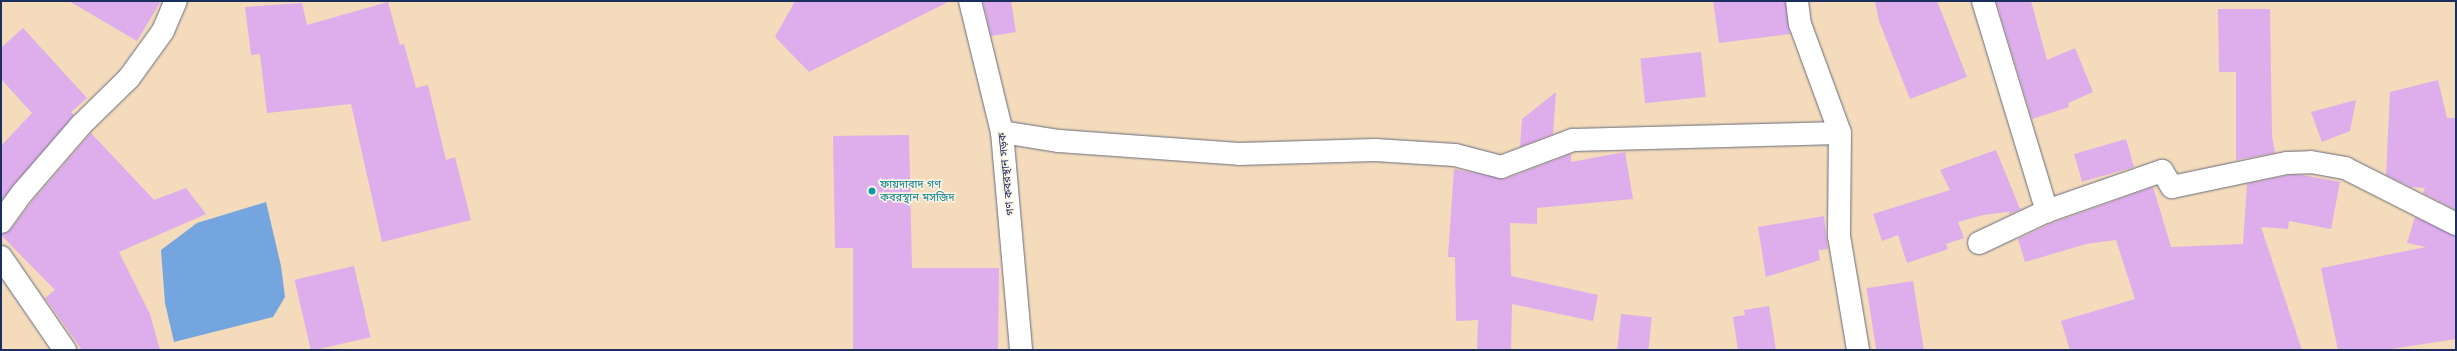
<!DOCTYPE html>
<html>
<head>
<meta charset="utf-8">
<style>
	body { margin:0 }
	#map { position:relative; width:2457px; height:351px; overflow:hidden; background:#f3dbbb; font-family:"Playpen Sans","Noto Sans Bengali",sans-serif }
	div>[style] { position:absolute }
	.water>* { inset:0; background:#74a5df }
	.building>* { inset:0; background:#deadec; transform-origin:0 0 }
	.roads { filter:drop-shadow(0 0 1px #676b7f) drop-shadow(0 0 1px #676b7f) }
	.minor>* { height:22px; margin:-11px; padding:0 11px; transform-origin:11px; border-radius:11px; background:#fff }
	.dots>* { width:11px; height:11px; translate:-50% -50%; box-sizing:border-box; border:2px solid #fcf5e5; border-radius:50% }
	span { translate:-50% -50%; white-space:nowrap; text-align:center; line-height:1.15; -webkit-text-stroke:3px #fcf5e5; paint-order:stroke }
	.street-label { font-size:11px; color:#1b2f5e }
	.culture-label { font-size:11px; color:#0d838f }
	.left { translate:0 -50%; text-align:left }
	.frame { position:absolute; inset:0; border:2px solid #1b2f5e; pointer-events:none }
</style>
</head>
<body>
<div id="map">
	<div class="water">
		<div style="clip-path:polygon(266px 202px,281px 266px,285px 297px,273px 317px,174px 342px,165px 303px,161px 250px,197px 223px)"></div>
	</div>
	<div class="building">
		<div style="clip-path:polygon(69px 1px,161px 1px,137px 41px)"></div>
		<div style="clip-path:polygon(795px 1px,950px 1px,809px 72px,775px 37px)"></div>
		<div style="clip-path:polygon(983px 1px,1011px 1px,1016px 32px,991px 36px)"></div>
		<div style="clip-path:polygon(1713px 1px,1785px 1px,1790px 34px,1719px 43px)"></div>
		<div style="clip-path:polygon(1875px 1px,1937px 1px,1967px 77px,1910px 99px,1879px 21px)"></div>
		<div style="clip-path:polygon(1996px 1px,2031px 1px,2047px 60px,2075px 48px,2093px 92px,2068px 103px,2069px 107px,2032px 119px)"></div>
		<div style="clip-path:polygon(388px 2px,400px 45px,404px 44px,416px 88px,428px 85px,446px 160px,455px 157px,471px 220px,382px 242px,351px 104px,267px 113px,260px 54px,251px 55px,245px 7px,302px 3px,307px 25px)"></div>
		<div style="clip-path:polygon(2218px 9px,2270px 9px,2272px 136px,2275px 153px,2236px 160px,2236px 72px,2219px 72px)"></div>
		<div style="clip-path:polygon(23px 28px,87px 98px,71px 112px,74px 115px,1px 201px,1px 146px,32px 113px,1px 79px,1px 48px)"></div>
		<div style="left:1701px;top:52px;width:45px;height:61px;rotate:84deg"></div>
		<div style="clip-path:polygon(2438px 80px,2447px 118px,2456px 118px,2456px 210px,2423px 193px,2425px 188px,2411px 187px,2386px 175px,2390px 92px)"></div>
		<div style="clip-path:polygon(1556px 92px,1553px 134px,1520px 147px,1522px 119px)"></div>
		<div style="clip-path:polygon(2356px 100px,2350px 131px,2322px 142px,2311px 112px)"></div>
		<div style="clip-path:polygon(91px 133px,154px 200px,186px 188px,206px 214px,119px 252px,150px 314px,160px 350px,82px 350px,45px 298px,55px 290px,1px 235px,11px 229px,33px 200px)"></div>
		<div style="clip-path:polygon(909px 135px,912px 268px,999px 268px,998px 350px,853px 350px,853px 248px,835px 248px,833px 136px)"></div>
		<div style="left:2126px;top:139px;width:29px;height:54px;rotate:74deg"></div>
		<div style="clip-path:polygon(1996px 150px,2020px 209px,2028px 206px,2010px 214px,2009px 212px,2014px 211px,1983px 215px,1958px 222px,1964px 238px,1946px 244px,1948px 249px,1907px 263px,1898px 235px,1882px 241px,1873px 214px,1950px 190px,1940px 170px)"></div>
		<div style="clip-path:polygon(1625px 152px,1633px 199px,1537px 208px,1537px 224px,1510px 223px,1511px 276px,1598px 295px,1593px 321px,1512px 304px,1511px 350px,1477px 350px,1478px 320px,1456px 321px,1455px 257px,1448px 257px,1454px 169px,1505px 179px,1571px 154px,1571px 162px)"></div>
		<div style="clip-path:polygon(2289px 175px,2302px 175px,2340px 182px,2331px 229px,2289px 221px,2288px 229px,2261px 227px,2302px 350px,2070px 350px,2061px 321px,2135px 299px,2116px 240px,2086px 244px,2025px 262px,2018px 239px,2052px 223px,2153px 187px,2171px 247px,2243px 244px,2247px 184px)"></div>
		<div style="clip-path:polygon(1824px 216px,1828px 249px,1818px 250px,1820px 260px,1766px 277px,1758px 227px)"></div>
		<div style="clip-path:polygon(2415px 217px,2456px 236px,2456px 339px,2384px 350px,2338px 350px,2321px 268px,2426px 247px,2407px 243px)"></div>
		<div style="left:354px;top:266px;width:73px;height:61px;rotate:77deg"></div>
		<div style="left:1913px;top:281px;width:70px;height:47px;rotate:81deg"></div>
		<div style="clip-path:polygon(1769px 306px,1776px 350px,1738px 350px,1733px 317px,1745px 315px,1744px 310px)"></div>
		<div style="left:1621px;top:314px;width:31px;height:36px;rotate:6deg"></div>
	</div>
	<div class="roads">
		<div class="minor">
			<div style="left:970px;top:1px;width:135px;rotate:76.3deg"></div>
			<div style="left:1002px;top:132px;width:219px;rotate:85deg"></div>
			<div style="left:1797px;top:1px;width:23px;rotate:83deg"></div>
			<div style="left:1800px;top:24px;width:116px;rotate:69.8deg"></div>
			<div style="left:1983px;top:1px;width:220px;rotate:73.1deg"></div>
			<div style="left:1002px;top:132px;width:58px;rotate:9deg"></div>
			<div style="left:1059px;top:141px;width:180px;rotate:4.1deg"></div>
			<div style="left:1239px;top:154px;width:136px;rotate:-1.7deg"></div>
			<div style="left:1375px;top:150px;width:80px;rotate:3.6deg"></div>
			<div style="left:1455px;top:155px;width:48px;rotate:14.6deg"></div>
			<div style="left:1501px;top:167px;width:77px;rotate:-20.6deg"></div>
			<div style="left:1573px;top:140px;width:267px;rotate:-1.5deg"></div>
			<div style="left:1840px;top:133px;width:103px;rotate:90.6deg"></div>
			<div style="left:1839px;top:236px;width:116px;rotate:80.5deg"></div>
			<div style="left:1px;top:222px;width:37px;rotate:-54deg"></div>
			<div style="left:23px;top:192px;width:89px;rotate:-49.1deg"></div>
			<div style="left:81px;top:125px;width:67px;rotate:-44.4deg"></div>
			<div style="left:129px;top:78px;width:58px;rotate:-54.1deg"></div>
			<div style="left:163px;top:31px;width:33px;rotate:-67deg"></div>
			<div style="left:1979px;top:243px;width:75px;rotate:-25.2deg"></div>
			<div style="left:2047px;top:211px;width:122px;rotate:-19.2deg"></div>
			<div style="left:2162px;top:171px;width:19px;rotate:58deg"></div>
			<div style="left:2172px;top:187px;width:117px;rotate:-11.8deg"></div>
			<div style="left:2287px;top:163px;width:24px;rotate:-2deg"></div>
			<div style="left:2311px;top:162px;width:35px;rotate:10deg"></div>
			<div style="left:2345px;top:168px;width:124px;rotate:26.8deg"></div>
			<div style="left:1px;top:257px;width:113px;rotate:55.5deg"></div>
		</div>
	</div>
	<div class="dots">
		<div style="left:872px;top:191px;background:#0f9aa8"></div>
	</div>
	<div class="street-label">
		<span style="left:1006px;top:174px;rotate:-96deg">গণ কবরস্থান সড়ক</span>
	</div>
	<div class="culture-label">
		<span class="left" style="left:880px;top:191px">ফায়দাবাদ গণ<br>কবরস্থান মসজিদ</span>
	</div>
	<div class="frame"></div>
</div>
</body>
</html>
